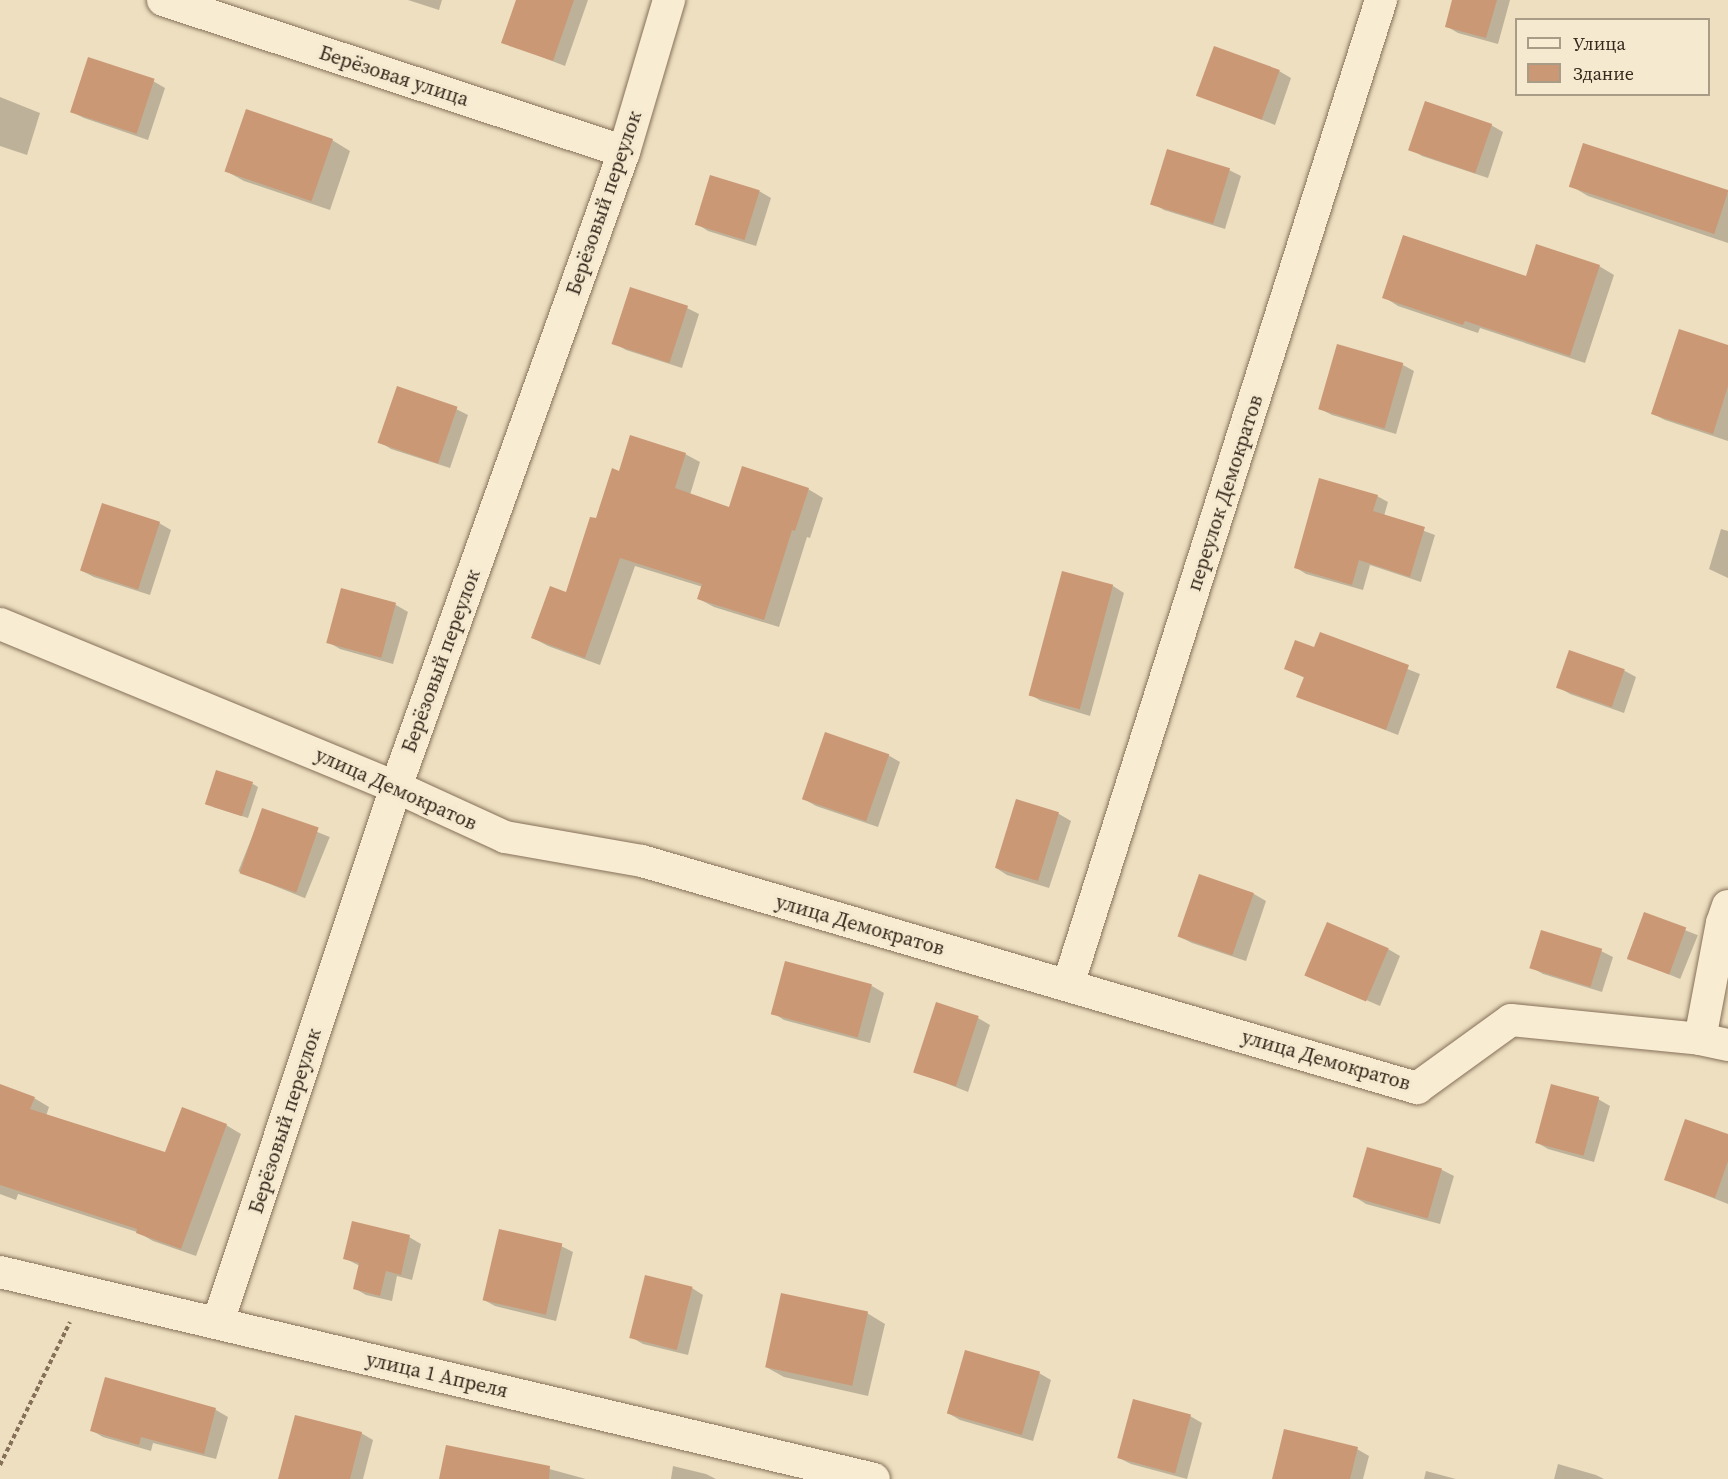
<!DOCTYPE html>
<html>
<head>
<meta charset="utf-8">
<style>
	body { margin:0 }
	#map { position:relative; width:1728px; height:1479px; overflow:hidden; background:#eddfc0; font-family:"Source Serif 4",serif }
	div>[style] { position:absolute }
	.shadow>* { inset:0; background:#0003; transform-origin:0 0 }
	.building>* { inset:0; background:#cb9876; transform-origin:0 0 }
	.path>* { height:4px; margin-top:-2px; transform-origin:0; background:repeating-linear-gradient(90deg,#867058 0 4.5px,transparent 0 7.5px) }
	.roads { filter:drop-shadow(0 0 2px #867058) drop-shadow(0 0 2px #867058) }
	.street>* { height:32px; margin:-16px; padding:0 16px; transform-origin:16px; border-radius:16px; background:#f8ecd3 }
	span { translate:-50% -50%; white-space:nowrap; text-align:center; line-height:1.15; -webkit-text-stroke:6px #f5e9cf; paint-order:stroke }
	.street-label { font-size:20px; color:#35281c }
	.legend { position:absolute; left:1515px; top:18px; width:195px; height:78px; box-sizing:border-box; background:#f5e9cf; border:2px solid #a89c87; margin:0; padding:8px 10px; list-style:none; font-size:18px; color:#35281c }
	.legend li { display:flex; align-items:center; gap:12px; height:30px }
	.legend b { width:30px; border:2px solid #a89c87 }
</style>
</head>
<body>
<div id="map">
	<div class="shadow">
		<div style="clip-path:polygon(408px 0,442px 0,439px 10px)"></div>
		<div style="clip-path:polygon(517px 0,588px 0,565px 66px,503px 42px)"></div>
		<div style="clip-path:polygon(1454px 0,1510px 0,1498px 44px,1458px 33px,1446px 26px)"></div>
		<div style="clip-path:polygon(1279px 71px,1291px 78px,1275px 125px,1199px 95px)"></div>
		<div style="clip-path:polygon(153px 81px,165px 88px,148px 140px,84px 118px,72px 112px)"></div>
		<div style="clip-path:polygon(0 97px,40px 113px,27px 155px,0 146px)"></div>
		<div style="clip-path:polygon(1491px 125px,1503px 132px,1488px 178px,1422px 156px,1411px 149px)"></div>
		<div style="clip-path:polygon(332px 140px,350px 151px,330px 210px,244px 181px,226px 171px)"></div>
		<div style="clip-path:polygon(1229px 170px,1241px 176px,1225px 229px,1164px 210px,1152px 203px)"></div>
		<div style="clip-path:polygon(1571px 186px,1728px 193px,1728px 243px,1588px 196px)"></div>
		<div style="clip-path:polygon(759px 191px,771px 198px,756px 246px,708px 231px,697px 224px)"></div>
		<div style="clip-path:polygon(1599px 266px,1614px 275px,1585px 363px,1480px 328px,1478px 333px,1398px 306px,1384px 297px)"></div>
		<div style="clip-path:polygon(687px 308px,699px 314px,682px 368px,626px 350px,614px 343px)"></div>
		<div style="clip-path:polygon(1728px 346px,1728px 441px,1665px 420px,1653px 414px)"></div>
		<div style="clip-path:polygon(1403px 365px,1414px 371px,1396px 434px,1332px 415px,1320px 409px)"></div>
		<div style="clip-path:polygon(456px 409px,468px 415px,450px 468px,391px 449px,380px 442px)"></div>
		<div style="clip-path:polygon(685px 454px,700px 462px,690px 495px,730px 509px,808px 489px,823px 498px,810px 538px,807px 537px,779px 627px,714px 607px,699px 599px,703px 587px,635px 566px,600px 665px,548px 646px,533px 638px,567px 594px,597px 520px,620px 473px)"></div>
		<div style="clip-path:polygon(1377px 496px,1388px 502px,1384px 516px,1435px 535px,1421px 582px,1370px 565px,1363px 590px,1306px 574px,1295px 567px)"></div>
		<div style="clip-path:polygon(159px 523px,171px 530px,150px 595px,94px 577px,82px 571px)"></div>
		<div style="clip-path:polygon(1721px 529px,1728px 531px,1728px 578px,1709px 569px)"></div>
		<div style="clip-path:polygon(1113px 586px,1124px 593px,1090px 716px,1041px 701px,1029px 694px)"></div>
		<div style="clip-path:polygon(343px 590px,396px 605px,408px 612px,393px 664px,340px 649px,328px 642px)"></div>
		<div style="clip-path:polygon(1320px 634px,1420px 674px,1398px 735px,1298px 696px,1305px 678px,1286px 669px,1315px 649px)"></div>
		<div style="clip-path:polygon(1570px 652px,1625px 671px,1636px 677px,1624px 713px,1570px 694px,1558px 687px)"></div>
		<div style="clip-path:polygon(888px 755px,900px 762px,878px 827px,816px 806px,804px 799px)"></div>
		<div style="clip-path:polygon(253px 784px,258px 787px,248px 818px,213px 807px)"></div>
		<div style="clip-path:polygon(1017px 800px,1059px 814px,1071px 821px,1049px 888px,1007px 875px,996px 868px)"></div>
		<div style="left:263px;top:810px;width:72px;height:66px;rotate:22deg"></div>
		<div style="clip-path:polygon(1200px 876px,1254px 894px,1266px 901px,1246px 961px,1192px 943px,1180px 937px)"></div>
		<div style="left:1645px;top:914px;width:57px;height:47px;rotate:22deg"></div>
		<div style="clip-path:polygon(1388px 949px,1400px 956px,1380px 1006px,1308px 975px)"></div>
		<div style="clip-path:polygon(1601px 951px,1613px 957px,1602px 992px,1543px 974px,1531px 967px)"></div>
		<div style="clip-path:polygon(786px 963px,872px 986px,884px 993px,870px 1043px,784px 1020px,773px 1013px)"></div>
		<div style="clip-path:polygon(978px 1018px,990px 1025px,968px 1092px,915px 1071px)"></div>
		<div style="clip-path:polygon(0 1086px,34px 1098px,49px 1107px,46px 1116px,166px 1154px,226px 1125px,241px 1134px,196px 1256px,153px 1241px,137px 1232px,18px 1194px,16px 1200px,0 1194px)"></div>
		<div style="clip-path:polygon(1598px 1099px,1610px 1106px,1594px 1162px,1548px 1149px,1536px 1142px)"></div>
		<div style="clip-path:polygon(1728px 1135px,1728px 1204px,1665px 1179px)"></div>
		<div style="clip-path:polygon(1368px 1149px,1442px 1170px,1454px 1176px,1440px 1224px,1366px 1204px,1355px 1197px)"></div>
		<div style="clip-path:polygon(409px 1237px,421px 1244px,412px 1280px,397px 1276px,392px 1301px,366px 1295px,354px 1288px,360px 1266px,344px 1258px)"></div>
		<div style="clip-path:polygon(561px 1246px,573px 1252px,556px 1321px,495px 1306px,484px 1300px)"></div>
		<div style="clip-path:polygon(692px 1288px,703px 1295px,688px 1355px,643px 1344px,631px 1337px)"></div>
		<div style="clip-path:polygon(867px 1313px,885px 1324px,868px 1396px,784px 1377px,766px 1367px)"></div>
		<div style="clip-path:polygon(1039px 1373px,1051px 1380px,1033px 1441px,960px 1420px,948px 1413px)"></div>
		<div style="clip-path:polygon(106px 1379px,216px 1410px,228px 1417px,216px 1459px,153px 1443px,151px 1451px,103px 1437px,91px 1430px)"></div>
		<div style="clip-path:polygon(1190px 1416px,1202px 1423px,1187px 1479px,1131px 1464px,1119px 1458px)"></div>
		<div style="clip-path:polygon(361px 1433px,373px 1440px,363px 1479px,282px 1479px)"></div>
		<div style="clip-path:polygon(1357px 1449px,1369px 1456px,1363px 1479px,1274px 1479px)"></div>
		<div style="clip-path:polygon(520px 1461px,586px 1479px,441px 1479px)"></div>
		<div style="clip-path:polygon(1558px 1464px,1596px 1475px,1604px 1479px,1554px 1479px)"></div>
		<div style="clip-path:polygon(673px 1466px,706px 1474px,716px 1479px,671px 1479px)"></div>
		<div style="clip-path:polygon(1426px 1471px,1456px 1479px,1424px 1479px)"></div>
	</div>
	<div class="building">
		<div style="clip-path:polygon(516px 0,574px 0,553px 61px,501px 43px)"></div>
		<div style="clip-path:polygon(1452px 0,1497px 0,1486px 38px,1445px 27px)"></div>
		<div style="left:1214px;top:46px;width:70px;height:53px;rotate:20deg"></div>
		<div style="left:88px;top:57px;width:70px;height:58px;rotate:18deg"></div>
		<div style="left:1425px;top:101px;width:71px;height:52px;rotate:19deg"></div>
		<div style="left:246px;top:109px;width:92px;height:66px;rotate:19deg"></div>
		<div style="left:1583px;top:143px;width:153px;height:46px;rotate:18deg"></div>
		<div style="left:1167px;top:149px;width:66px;height:58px;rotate:17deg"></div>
		<div style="left:710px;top:175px;width:52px;height:52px;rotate:17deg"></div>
		<div style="clip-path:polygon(1403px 235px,1526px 276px,1536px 244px,1600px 265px,1570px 356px,1465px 321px,1463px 325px,1382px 298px)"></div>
		<div style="left:630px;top:287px;width:61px;height:60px;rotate:18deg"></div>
		<div style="clip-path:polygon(1679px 329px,1728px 345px,1728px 386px,1713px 434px,1651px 414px)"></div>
		<div style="left:1337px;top:344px;width:69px;height:68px;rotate:16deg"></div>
		<div style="left:397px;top:386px;width:64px;height:60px;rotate:19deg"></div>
		<div style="clip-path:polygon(630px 435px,686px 453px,675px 488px,729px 507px,742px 466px,809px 488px,795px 531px,792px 530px,764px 620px,697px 599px,702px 584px,620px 558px,585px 658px,531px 638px,550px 586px,566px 592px,590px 517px,596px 518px,612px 468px,619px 471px)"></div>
		<div style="clip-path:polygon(1319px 478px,1378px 495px,1373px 511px,1425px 527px,1410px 577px,1359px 560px,1352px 585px,1294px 568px)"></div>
		<div style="left:102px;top:503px;width:61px;height:71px;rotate:18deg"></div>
		<div style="left:1062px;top:571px;width:53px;height:129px;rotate:15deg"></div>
		<div style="left:341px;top:588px;width:57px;height:57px;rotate:15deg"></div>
		<div style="clip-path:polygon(1320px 632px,1409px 665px,1386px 730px,1296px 697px,1304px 677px,1284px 669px,1295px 640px,1314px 647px)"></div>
		<div style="left:1569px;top:650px;width:59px;height:40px;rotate:19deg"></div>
		<div style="left:825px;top:732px;width:68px;height:71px;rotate:19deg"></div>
		<div style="left:216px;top:770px;width:39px;height:36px;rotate:18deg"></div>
		<div style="left:1016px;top:799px;width:45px;height:72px;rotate:17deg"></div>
		<div style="left:262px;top:808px;width:60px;height:69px;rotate:19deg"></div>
		<div style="left:1199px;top:874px;width:58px;height:66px;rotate:19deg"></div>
		<div style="left:1644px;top:912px;width:45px;height:50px;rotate:20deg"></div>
		<div style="left:1327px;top:922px;width:67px;height:58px;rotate:23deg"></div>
		<div style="left:1541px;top:930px;width:64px;height:40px;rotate:17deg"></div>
		<div style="left:785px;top:961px;width:90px;height:55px;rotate:15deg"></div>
		<div style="left:936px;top:1002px;width:45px;height:74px;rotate:18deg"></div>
		<div style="clip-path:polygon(0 1084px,35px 1097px,30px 1109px,165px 1152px,182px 1107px,227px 1124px,181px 1249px,136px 1233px,137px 1229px,0 1185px)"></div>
		<div style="left:1551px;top:1084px;width:50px;height:61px;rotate:15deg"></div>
		<div style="clip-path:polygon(1685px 1119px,1728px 1134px,1728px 1161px,1715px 1198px,1664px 1180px)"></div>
		<div style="left:1367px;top:1147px;width:78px;height:52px;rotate:16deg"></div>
		<div style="clip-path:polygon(352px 1221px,410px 1235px,401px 1275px,386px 1271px,380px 1296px,353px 1289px,359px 1263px,343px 1259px)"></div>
		<div style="left:499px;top:1229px;width:65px;height:73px;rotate:13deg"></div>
		<div style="left:645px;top:1275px;width:49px;height:65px;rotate:14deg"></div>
		<div style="left:781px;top:1293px;width:89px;height:76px;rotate:12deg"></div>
		<div style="left:965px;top:1350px;width:78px;height:66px;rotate:16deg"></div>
		<div style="clip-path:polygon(105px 1377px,216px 1408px,204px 1454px,141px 1437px,139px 1445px,90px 1431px)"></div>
		<div style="left:1133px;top:1399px;width:60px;height:61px;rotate:15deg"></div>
		<div style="clip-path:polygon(295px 1415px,362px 1432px,350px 1479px,278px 1479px)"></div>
		<div style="clip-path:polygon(1284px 1429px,1358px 1447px,1350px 1479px,1272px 1479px)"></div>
		<div style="clip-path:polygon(446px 1445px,550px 1466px,549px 1479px,439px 1479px)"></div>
	</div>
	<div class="path">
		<div style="left:0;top:1465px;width:159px;rotate:-63.9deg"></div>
	</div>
	<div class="roads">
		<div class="street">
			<div style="left:163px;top:0;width:485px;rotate:18.2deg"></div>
			<div style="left:0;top:624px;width:428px;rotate:22.4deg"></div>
			<div style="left:396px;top:787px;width:120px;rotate:24.6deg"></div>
			<div style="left:505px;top:837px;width:139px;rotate:9.9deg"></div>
			<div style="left:642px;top:861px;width:808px;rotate:16.33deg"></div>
			<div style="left:1417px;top:1088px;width:116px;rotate:-35.9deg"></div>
			<div style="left:1511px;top:1020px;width:190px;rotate:5.7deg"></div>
			<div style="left:1700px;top:1039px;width:29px;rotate:12deg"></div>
			<div style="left:1068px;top:985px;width:1034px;rotate:-72.37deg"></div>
			<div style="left:1700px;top:1039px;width:118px;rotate:-79.3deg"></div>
			<div style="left:1722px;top:923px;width:18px;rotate:-71deg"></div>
			<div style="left:0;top:1272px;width:898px;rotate:13.32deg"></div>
			<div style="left:218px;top:1322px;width:564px;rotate:-71.6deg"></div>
			<div style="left:396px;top:787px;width:675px;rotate:-70.25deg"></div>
			<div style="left:624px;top:152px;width:159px;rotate:-73.5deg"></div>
		</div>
	</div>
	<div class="street-label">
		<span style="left:394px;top:76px;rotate:18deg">Берёзовая улица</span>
		<span style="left:604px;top:203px;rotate:-71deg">Берёзовый переулок</span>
		<span style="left:1225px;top:493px;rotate:-72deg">переулок Демократов</span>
		<span style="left:441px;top:661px;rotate:-70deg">Берёзовый переулок</span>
		<span style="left:396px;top:789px;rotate:24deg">улица Демократов</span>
		<span style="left:860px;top:925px;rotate:16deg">улица Демократов</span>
		<span style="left:1326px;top:1060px;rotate:16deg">улица Демократов</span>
		<span style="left:285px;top:1121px;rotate:-72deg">Берёзовый переулок</span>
		<span style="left:437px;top:1375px;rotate:13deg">улица 1 Апреля</span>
	</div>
	<ul class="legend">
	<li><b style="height:8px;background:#f8ecd3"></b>Улица</li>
	<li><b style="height:16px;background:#cb9876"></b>Здание</li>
	</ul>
</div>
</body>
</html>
